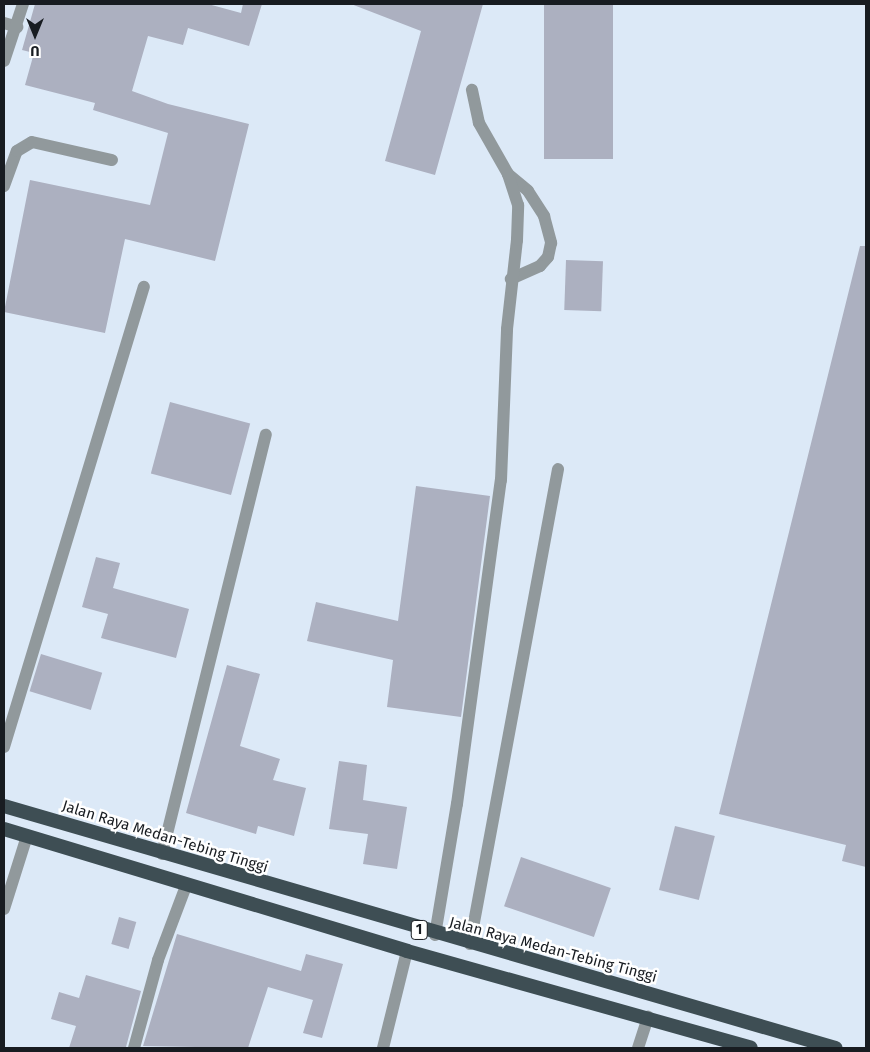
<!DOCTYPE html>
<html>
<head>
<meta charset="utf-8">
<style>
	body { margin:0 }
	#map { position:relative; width:870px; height:1052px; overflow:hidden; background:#dce9f7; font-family:"Fira Sans",sans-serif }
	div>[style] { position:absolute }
	.building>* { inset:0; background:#acb0c0; transform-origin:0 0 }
	.service>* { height:12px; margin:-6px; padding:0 6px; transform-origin:6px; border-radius:6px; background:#91999c }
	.minor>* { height:12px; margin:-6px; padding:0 6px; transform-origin:6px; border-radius:6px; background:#91999c }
	.tertiary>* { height:12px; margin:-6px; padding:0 6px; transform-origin:6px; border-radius:6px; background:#91999c }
	.trunk>* { height:14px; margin:-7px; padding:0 7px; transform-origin:7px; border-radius:7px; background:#3e4e54 }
	span { translate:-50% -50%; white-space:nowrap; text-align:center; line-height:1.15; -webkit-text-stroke:5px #fff; paint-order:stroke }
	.shield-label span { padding:1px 4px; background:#fff; border:1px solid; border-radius:4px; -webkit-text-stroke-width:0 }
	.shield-label { font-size:14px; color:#181c21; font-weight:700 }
	.street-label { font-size:15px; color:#181c21 }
	.frame { position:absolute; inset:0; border:5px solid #181c21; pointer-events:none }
	.north { position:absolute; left:10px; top:10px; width:50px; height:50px; -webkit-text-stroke:4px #fff; paint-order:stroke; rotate:180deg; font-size:14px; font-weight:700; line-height:20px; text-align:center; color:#181c21 }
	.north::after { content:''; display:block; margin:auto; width:18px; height:22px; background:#181c21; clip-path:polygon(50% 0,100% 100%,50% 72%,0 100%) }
</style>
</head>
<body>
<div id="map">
	<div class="building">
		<div style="clip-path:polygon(35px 4px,208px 4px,241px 13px,243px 4px,262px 4px,249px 46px,188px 28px,183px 45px,148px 36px,132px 91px,168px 104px,249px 124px,215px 261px,125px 239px,105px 333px,4px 312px,30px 180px,150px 205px,168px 133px,93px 110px,95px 103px,25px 85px,34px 53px,22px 50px)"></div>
		<div style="clip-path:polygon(351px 4px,483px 4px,435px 175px,385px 161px,421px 31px)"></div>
		<div style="left:544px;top:4px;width:69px;height:155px"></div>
		<div style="clip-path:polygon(860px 246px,866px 246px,866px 867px,842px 861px,846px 845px,719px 814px)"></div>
		<div style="left:566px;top:260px;width:37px;height:50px;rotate:2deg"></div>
		<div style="left:170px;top:402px;width:83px;height:74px;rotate:15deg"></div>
		<div style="clip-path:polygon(416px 486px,490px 496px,461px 717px,387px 707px,393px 660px,307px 641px,316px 602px,398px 621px)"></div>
		<div style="clip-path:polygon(96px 557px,120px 563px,113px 588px,189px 609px,176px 658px,101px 638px,108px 614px,82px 607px)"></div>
		<div style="left:41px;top:654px;width:64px;height:39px;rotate:17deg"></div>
		<div style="clip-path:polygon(227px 665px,260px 674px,240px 746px,280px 759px,273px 780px,306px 788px,294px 836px,258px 826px,256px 834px,186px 813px)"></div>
		<div style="clip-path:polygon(339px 761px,367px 765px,363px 800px,407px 807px,397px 869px,363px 864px,368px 834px,329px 829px)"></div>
		<div style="left:675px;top:826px;width:41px;height:66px;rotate:14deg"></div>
		<div style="left:521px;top:857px;width:95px;height:52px;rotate:19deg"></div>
		<div style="left:119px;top:917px;width:18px;height:28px;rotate:16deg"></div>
		<div style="clip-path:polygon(177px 934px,301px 971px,306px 954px,343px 964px,322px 1038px,303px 1033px,313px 1000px,268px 987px,248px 1048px,143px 1046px)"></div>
		<div style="clip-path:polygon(86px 975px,141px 991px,126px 1047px,69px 1048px,76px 1026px,51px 1019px,59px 992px,79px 998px)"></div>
	</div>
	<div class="service">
		<div style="left:508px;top:174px;width:26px;rotate:40deg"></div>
		<div style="left:528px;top:191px;width:30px;rotate:57deg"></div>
		<div style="left:544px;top:216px;width:28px;rotate:75deg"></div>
		<div style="left:551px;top:243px;width:14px;rotate:102deg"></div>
		<div style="left:548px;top:257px;width:12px;rotate:132deg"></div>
		<div style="left:540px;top:266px;width:32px;rotate:156deg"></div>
		<div style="left:4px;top:186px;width:37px;rotate:-70deg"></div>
		<div style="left:17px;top:151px;width:17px;rotate:-31deg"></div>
		<div style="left:32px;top:142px;width:82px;rotate:12.7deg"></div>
		<div style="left:4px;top:747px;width:481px;rotate:-73.1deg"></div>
		<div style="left:162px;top:854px;width:432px;rotate:-76.1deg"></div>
		<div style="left:435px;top:935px;width:133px;rotate:-80.5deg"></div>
		<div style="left:457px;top:804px;width:327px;rotate:-82.3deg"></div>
		<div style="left:501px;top:480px;width:151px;rotate:-87.7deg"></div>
		<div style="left:507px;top:329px;width:90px;rotate:-83.6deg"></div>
		<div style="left:517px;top:240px;width:35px;rotate:-88deg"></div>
		<div style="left:518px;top:205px;width:33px;rotate:-108deg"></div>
		<div style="left:508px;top:174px;width:59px;rotate:-119.6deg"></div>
		<div style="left:479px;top:123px;width:34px;rotate:-102deg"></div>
		<div style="left:470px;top:944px;width:483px;rotate:-79.5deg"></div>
		<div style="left:383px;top:1048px;width:100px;rotate:-76.1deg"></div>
		<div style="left:638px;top:1048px;width:33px;rotate:-72deg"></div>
	</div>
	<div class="minor">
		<div style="left:4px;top:23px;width:14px;rotate:17deg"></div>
		<div style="left:4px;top:909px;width:77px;rotate:-72.5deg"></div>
		<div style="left:134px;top:1048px;width:91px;rotate:-74.7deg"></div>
		<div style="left:158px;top:960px;width:79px;rotate:-69.3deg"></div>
	</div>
	<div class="tertiary">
		<div style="left:4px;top:61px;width:60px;rotate:-71.6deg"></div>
	</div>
	<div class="trunk">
		<div style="left:4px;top:806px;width:866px;rotate:16.22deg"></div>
		<div style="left:4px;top:829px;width:421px;rotate:16.8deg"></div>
		<div style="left:407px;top:951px;width:357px;rotate:15.7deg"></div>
	</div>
	<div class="shield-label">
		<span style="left:419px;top:930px">1</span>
	</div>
	<div class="street-label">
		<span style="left:165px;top:837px;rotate:17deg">Jalan Raya Medan-Tebing Tinggi</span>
		<span style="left:553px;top:950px;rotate:15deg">Jalan Raya Medan-Tebing Tinggi</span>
	</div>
	<div class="frame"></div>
	<div class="north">U</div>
</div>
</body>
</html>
